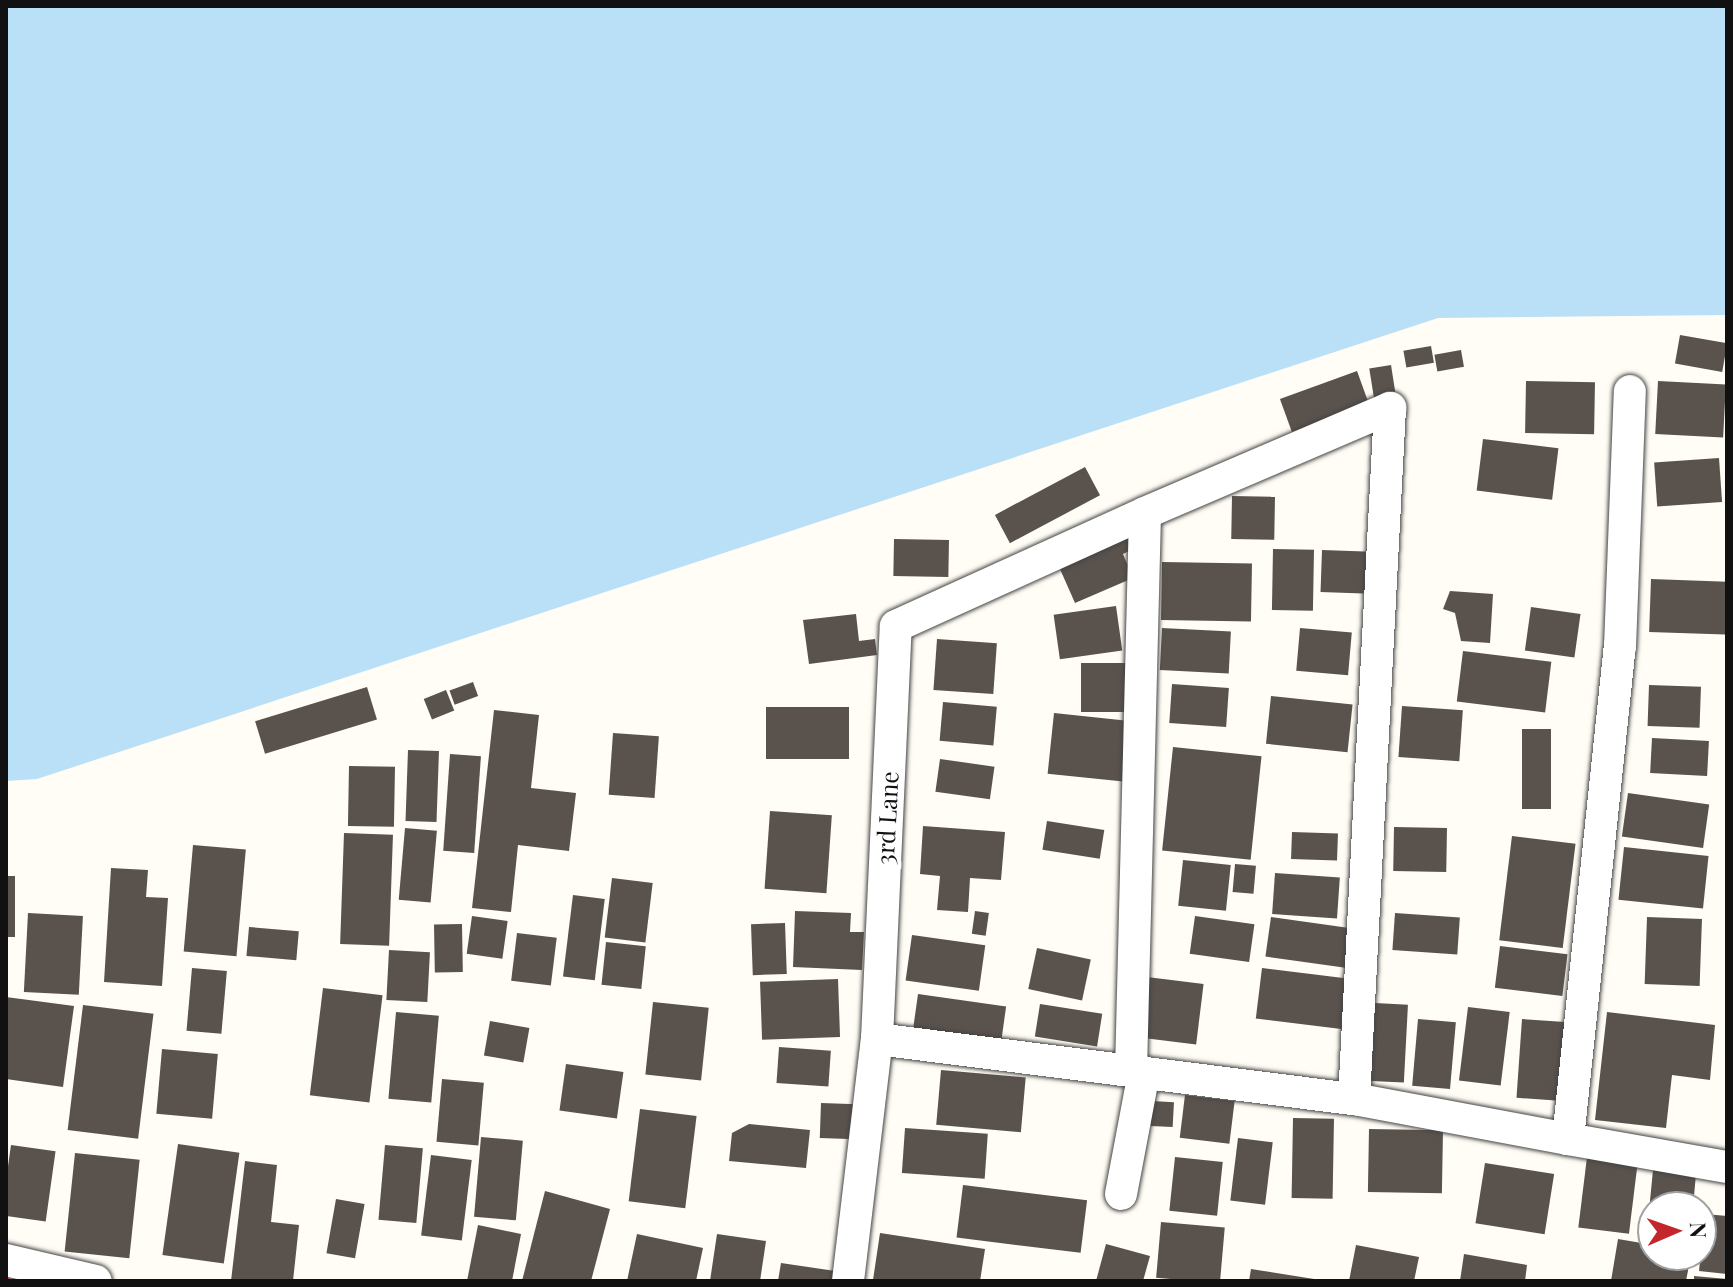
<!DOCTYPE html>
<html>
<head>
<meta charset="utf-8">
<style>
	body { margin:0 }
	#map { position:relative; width:1733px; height:1287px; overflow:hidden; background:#fffdf5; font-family:"Playfair Display",serif }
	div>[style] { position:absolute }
	.water>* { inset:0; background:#b9e0f7 }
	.building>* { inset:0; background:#5a524d; transform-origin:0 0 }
	.roads { filter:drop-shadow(0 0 2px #444) drop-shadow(0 0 2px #444) }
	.minor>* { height:32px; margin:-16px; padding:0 16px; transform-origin:16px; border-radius:16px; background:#fff }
	.rail>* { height:6px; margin:-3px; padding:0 3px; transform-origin:3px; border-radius:3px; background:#c4262e }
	span { translate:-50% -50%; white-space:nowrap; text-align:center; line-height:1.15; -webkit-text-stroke:8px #fff; paint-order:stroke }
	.street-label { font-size:24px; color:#111 }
	.frame { position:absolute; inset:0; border:8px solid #111; pointer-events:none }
	.north { position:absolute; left:1637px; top:1191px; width:80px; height:80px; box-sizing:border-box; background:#fff; border:2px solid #a0a0a0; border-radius:50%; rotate:88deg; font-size:22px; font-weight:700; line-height:32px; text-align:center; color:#111 }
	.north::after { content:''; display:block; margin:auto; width:28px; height:36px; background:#c4262e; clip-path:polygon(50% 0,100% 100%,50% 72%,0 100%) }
</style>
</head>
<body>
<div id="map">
	<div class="water">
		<div style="clip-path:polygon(6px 6px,1727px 6px,1727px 315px,1438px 318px,37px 779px,6px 781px)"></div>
	</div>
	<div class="building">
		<div style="left:1680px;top:335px;width:48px;height:29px;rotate:10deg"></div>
		<div style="left:1431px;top:346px;width:17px;height:28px;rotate:80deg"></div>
		<div style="left:1461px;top:350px;width:17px;height:27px;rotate:80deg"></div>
		<div style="left:1391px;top:365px;width:30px;height:22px;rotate:81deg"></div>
		<div style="left:1357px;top:371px;width:35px;height:82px;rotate:70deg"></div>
		<div style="left:1526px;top:381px;width:69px;height:52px;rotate:1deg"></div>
		<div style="left:1658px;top:381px;width:68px;height:53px;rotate:3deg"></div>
		<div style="left:1483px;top:439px;width:76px;height:52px;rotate:7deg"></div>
		<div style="left:1719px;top:458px;width:44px;height:65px;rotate:86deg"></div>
		<div style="left:1085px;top:467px;width:32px;height:102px;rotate:62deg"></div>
		<div style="left:1232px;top:496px;width:43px;height:43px;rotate:1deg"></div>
		<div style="clip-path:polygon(1129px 528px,1137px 547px,1123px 554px,1133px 578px,1075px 603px,1056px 560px)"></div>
		<div style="left:894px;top:539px;width:55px;height:37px;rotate:1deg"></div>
		<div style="left:1273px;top:549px;width:41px;height:61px;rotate:1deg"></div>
		<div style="left:1322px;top:550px;width:57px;height:42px;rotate:2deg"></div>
		<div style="left:1162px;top:562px;width:90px;height:58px;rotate:1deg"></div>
		<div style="left:1651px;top:579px;width:76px;height:53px;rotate:2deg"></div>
		<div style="clip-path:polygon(1450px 591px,1493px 594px,1490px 643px,1461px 641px,1455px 613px,1443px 609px)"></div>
		<div style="left:1116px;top:606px;width:45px;height:63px;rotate:82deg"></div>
		<div style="left:1531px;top:607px;width:50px;height:44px;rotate:8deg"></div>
		<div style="clip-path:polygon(856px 614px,859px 641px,875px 639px,877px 655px,809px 664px,803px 620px)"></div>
		<div style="left:1162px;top:628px;width:69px;height:42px;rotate:3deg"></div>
		<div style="left:1300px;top:628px;width:52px;height:43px;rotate:5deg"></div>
		<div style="left:937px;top:639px;width:60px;height:51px;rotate:4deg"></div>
		<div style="left:1463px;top:651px;width:89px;height:51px;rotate:7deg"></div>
		<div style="left:1081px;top:663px;width:48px;height:49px"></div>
		<div style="left:473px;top:682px;width:15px;height:25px;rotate:70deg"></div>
		<div style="left:1172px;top:684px;width:57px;height:39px;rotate:4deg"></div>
		<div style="left:1649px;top:685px;width:52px;height:41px;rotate:2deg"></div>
		<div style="left:367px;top:687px;width:34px;height:117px;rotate:73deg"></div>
		<div style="left:446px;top:690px;width:22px;height:24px;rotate:68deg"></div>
		<div style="left:1271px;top:696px;width:82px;height:48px;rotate:6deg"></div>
		<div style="left:943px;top:702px;width:54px;height:39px;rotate:5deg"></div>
		<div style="left:1402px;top:706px;width:61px;height:51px;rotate:4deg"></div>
		<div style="left:766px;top:707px;width:83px;height:52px"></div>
		<div style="clip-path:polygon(494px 710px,539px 715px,531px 788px,576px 793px,569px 851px,518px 845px,511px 912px,472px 908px)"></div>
		<div style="left:1054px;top:713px;width:76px;height:61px;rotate:6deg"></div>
		<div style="left:1522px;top:729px;width:29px;height:80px"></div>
		<div style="left:613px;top:733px;width:46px;height:62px;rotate:4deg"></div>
		<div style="left:1652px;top:738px;width:57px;height:35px;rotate:3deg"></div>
		<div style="left:1173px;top:747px;width:89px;height:104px;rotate:6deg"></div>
		<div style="left:408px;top:750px;width:31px;height:71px;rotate:2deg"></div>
		<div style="left:450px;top:754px;width:31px;height:97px;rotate:4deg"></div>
		<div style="left:940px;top:759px;width:55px;height:33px;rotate:8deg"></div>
		<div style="left:349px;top:766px;width:46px;height:60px;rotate:1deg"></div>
		<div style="left:1628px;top:793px;width:82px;height:44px;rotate:8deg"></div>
		<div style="left:770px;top:811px;width:62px;height:78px;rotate:4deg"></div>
		<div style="left:1047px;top:821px;width:58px;height:29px;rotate:9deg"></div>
		<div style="clip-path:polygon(923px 826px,1005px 832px,1001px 880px,970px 878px,968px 912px,937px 910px,940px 876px,920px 874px)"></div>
		<div style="left:1394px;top:827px;width:53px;height:44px;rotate:1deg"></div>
		<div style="left:405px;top:828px;width:32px;height:72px;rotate:5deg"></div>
		<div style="left:1292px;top:832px;width:46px;height:27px;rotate:2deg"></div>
		<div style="left:344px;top:833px;width:49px;height:111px;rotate:2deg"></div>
		<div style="left:1512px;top:836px;width:64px;height:105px;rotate:7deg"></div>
		<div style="left:193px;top:845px;width:53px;height:107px;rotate:5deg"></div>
		<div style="left:1624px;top:847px;width:85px;height:53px;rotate:6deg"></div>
		<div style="left:1183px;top:860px;width:48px;height:46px;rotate:6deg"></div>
		<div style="left:1235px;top:864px;width:21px;height:28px;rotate:5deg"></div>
		<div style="clip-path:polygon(111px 868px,148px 870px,146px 897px,168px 898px,162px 986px,104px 982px)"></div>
		<div style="left:1275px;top:873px;width:65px;height:41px;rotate:4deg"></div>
		<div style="left:6px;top:876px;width:9px;height:61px"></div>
		<div style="left:612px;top:878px;width:41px;height:60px;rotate:7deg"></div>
		<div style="left:573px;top:895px;width:32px;height:82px;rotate:7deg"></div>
		<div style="clip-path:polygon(795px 911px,851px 913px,850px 932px,864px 932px,862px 970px,793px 967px)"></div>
		<div style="left:975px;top:911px;width:14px;height:23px;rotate:8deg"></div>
		<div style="left:28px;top:913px;width:55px;height:79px;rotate:3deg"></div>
		<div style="left:1395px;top:913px;width:65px;height:37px;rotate:4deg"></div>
		<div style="left:472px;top:916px;width:36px;height:38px;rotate:8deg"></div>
		<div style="left:1195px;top:916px;width:60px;height:38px;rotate:8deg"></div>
		<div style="left:1271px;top:917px;width:88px;height:40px;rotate:8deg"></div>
		<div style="left:1647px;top:917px;width:55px;height:67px;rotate:2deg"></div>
		<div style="left:785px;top:923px;width:51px;height:34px;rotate:88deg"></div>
		<div style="left:462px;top:924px;width:48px;height:28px;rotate:89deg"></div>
		<div style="left:249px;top:927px;width:50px;height:29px;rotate:5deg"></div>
		<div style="left:517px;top:933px;width:40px;height:48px;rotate:7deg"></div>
		<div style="left:912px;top:935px;width:74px;height:46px;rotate:8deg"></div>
		<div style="left:606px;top:942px;width:40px;height:43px;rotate:6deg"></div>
		<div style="left:1500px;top:946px;width:68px;height:42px;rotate:7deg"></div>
		<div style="left:1037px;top:948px;width:55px;height:42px;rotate:12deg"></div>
		<div style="left:389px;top:950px;width:41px;height:50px;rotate:3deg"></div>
		<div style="left:192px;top:968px;width:35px;height:63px;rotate:5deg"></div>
		<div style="left:1262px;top:968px;width:88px;height:51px;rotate:7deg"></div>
		<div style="left:1147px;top:977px;width:57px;height:61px;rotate:7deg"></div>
		<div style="left:838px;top:979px;width:58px;height:78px;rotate:88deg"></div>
		<div style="left:323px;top:988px;width:60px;height:108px;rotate:7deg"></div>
		<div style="left:918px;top:994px;width:89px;height:43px;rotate:8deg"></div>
		<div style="clip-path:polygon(6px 997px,74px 1006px,63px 1087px,6px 1079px)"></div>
		<div style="left:653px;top:1002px;width:56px;height:73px;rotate:6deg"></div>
		<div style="left:1375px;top:1003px;width:33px;height:78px;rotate:3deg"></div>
		<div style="left:1040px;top:1004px;width:63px;height:33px;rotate:9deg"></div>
		<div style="left:83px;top:1005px;width:71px;height:126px;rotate:7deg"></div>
		<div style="left:1468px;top:1007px;width:42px;height:74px;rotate:7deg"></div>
		<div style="left:396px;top:1012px;width:43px;height:87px;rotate:5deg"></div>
		<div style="clip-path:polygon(1607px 1012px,1715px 1025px,1710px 1080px,1672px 1075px,1666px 1128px,1595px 1120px)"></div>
		<div style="left:1418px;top:1019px;width:38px;height:67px;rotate:5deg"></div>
		<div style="left:1522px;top:1019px;width:43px;height:79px;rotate:4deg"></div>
		<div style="left:490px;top:1021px;width:40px;height:35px;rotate:10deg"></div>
		<div style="left:779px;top:1047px;width:52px;height:36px;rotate:4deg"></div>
		<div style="left:162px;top:1049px;width:56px;height:65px;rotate:5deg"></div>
		<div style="left:566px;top:1064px;width:58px;height:47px;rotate:8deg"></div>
		<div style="left:941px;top:1070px;width:85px;height:55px;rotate:5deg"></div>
		<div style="left:442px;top:1079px;width:42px;height:63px;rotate:5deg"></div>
		<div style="left:1185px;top:1095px;width:50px;height:43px;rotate:7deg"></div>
		<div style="left:1152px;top:1101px;width:22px;height:25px;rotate:3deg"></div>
		<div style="left:821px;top:1103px;width:36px;height:35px;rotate:2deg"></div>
		<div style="left:640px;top:1109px;width:57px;height:93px;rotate:7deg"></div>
		<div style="left:1293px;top:1118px;width:41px;height:80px;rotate:1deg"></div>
		<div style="clip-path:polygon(749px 1124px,810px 1130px,806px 1168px,729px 1161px,732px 1133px)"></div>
		<div style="left:905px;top:1128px;width:83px;height:45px;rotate:4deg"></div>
		<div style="left:1369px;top:1129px;width:74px;height:63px;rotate:1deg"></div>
		<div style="left:481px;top:1137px;width:42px;height:80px;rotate:5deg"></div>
		<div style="left:1238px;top:1138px;width:35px;height:63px;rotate:7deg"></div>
		<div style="left:178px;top:1144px;width:62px;height:112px;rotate:8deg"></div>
		<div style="left:11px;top:1145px;width:45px;height:71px;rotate:8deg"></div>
		<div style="left:385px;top:1145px;width:38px;height:75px;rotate:5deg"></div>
		<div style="left:75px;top:1153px;width:65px;height:99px;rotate:6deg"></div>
		<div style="left:431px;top:1155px;width:41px;height:81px;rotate:7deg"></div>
		<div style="left:1175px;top:1157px;width:48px;height:54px;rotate:6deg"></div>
		<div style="left:1587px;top:1157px;width:51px;height:71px;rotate:7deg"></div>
		<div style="clip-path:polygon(245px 1161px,277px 1165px,271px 1222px,299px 1225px,293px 1281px,231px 1281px)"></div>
		<div style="left:1485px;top:1163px;width:70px;height:61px;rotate:9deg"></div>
		<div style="clip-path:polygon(1653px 1170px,1696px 1174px,1693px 1207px,1653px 1207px,1653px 1232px,1647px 1231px)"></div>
		<div style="left:963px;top:1185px;width:125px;height:53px;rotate:7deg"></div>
		<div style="clip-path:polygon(545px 1191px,610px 1209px,591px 1281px,522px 1281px)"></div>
		<div style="left:336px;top:1199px;width:29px;height:55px;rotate:10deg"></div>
		<div style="clip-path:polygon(1705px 1214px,1727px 1216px,1727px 1274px,1699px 1271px)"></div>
		<div style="left:1161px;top:1222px;width:64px;height:56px;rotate:5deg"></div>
		<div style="clip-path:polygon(478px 1225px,521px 1234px,512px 1281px,467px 1281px)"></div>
		<div style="clip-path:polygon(880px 1233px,985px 1249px,980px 1281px,873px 1280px)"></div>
		<div style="clip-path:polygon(637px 1234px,703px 1248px,696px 1281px,627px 1281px)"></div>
		<div style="clip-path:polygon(717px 1234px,766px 1241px,760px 1281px,710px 1281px)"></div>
		<div style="clip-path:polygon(1618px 1239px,1653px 1245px,1653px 1255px,1691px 1255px,1686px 1281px,1611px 1281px)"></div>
		<div style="clip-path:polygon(1106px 1244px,1150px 1256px,1143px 1281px,1096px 1281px)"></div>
		<div style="clip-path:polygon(1356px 1245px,1419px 1257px,1414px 1281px,1349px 1281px)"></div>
		<div style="clip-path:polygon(1464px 1254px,1527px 1265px,1525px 1281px,1460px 1281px)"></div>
		<div style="clip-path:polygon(781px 1263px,842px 1272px,841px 1281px,778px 1281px)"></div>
		<div style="clip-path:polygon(1251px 1269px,1314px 1279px,1314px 1281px,1249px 1281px)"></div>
		<div style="clip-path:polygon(1694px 1276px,1727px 1279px,1727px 1281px,1694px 1281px)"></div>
	</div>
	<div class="roads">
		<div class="minor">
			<div style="left:877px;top:1039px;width:481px;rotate:7.2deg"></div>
			<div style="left:1354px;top:1099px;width:218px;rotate:10.6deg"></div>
			<div style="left:1568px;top:1139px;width:495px;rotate:-84deg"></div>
			<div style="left:1620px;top:647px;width:256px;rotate:-87.8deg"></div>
			<div style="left:1131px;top:1071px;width:558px;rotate:-88.56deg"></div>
			<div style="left:1145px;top:513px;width:267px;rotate:-23.2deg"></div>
			<div style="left:1390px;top:408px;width:692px;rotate:92.98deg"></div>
			<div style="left:1568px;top:1139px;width:161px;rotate:10deg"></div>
			<div style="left:1121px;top:1194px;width:124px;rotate:-79.3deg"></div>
			<div style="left:6px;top:1260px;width:92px;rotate:13.1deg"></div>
			<div style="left:848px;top:1281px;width:244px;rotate:-83.2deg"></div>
			<div style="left:877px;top:1039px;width:413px;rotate:-87.4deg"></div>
			<div style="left:896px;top:626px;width:273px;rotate:-24.4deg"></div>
		</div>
	</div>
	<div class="rail">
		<div style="left:6px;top:1281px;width:2px"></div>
	</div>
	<div class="street-label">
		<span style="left:887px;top:818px;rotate:-87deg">3rd Lane</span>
	</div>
	<div class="frame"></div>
	<div class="north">N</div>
</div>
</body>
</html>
